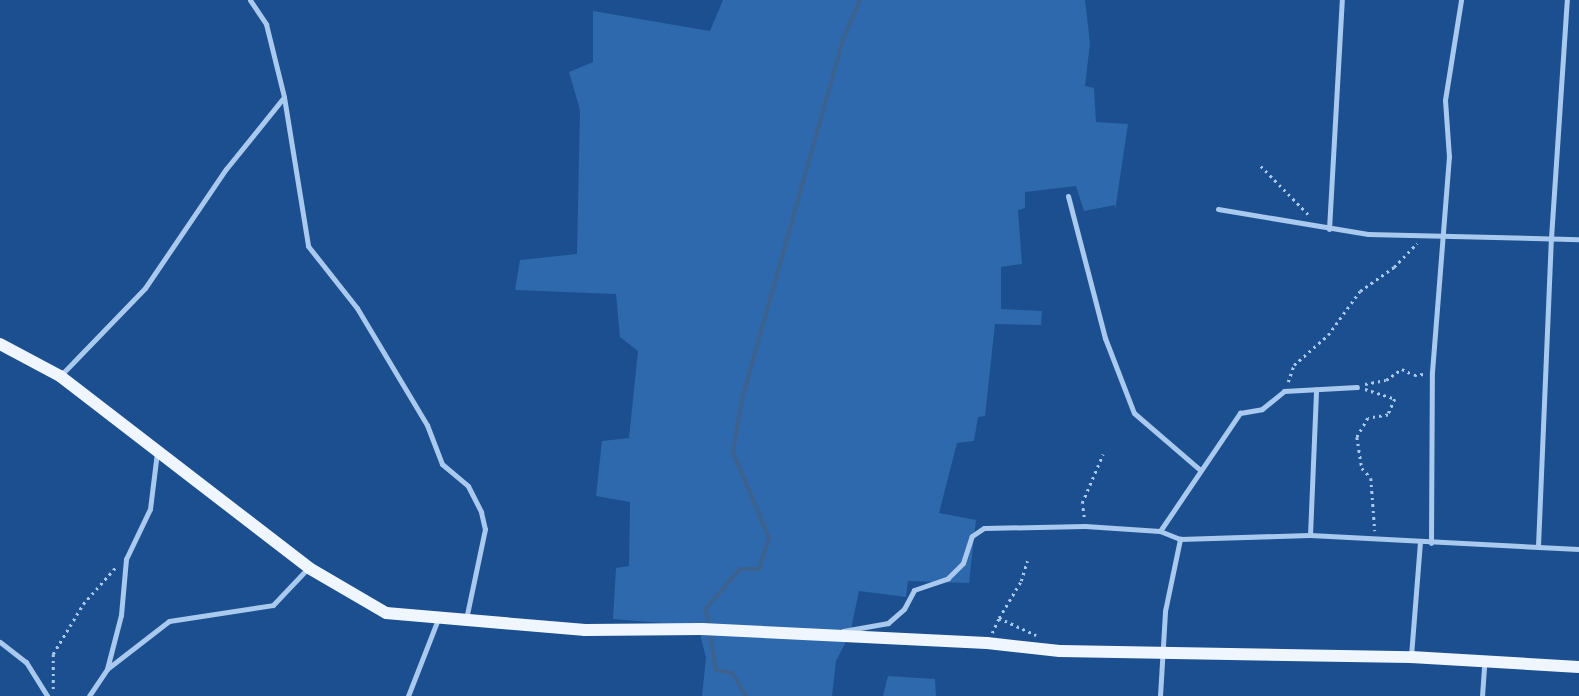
<!DOCTYPE html>
<html>
<head>
<meta charset="utf-8">
<style>
	body { margin:0 }
	#map { position:relative; width:1579px; height:696px; overflow:hidden; background:#1b4f8f; font-family:"PT Sans",sans-serif }
	div>[style] { position:absolute }
	.green>* { inset:0; background:#2e69ad }
	.stream>* { height:4px; margin:-2px; padding:0 2px; transform-origin:2px; border-radius:2px; background:#3c6290 }
	.path>* { height:2.5px; margin-top:-1.25px; transform-origin:0; background:repeating-linear-gradient(90deg,#a9c9ee 0 2.5px,transparent 0 6.5px) }
	.minor>* { height:5px; margin:-2.5px; padding:0 2.5px; transform-origin:2.5px; border-radius:2.5px; background:#a9c9ee }
	.primary>* { height:12px; margin:-6px; padding:0 6px; transform-origin:6px; border-radius:6px; background:#f0f6ff }
	span { translate:-50% -50%; white-space:nowrap; text-align:center; line-height:1.15; -webkit-text-stroke:4px #1b4f8f; paint-order:stroke }
</style>
</head>
<body>
<div id="map">
	<div class="green">
		<div style="clip-path:polygon(723px 0,1085px 0,1090px 43px,1085px 86px,1094px 88px,1096px 122px,1128px 124px,1115px 211px,1115px 205px,1084px 211px,1076px 186px,1025px 192px,1025px 208px,1018px 210px,1022px 264px,1001px 267px,1001px 309px,1042px 311px,1041px 325px,995px 324px,985px 416px,978px 417px,974px 441px,957px 443px,939px 513px,976px 520px,969px 583px,908px 581px,906px 597px,859px 591px,850px 634px,836px 661px,832px 696px,702px 696px,706px 658px,698px 626px,613px 619px,616px 568px,629px 566px,630px 502px,596px 496px,602px 441px,629px 438px,638px 351px,620px 337px,616px 294px,515px 290px,520px 260px,577px 254px,580px 110px,569px 72px,593px 62px,593px 11px,710px 31px)"></div>
		<div style="clip-path:polygon(888px 676px,935px 679px,936px 696px,883px 696px)"></div>
	</div>
	<div class="stream">
		<div style="left:746px;top:696px;width:27px;rotate:-121deg"></div>
		<div style="left:732px;top:673px;width:16px;rotate:-169deg"></div>
		<div style="left:716px;top:670px;width:63px;rotate:-99.2deg"></div>
		<div style="left:706px;top:608px;width:52px;rotate:-48.9deg"></div>
		<div style="left:740px;top:569px;width:19px"></div>
		<div style="left:759px;top:569px;width:33px;rotate:-72deg"></div>
		<div style="left:769px;top:538px;width:93px;rotate:-112.7deg"></div>
		<div style="left:733px;top:452px;width:54px;rotate:-80.4deg"></div>
		<div style="left:742px;top:399px;width:374px;rotate:-74.3deg"></div>
		<div style="left:843px;top:39px;width:43px;rotate:-66.4deg"></div>
	</div>
	<div class="path">
		<div style="left:1261px;top:166px;width:69px;rotate:45.6deg"></div>
		<div style="left:1288px;top:382px;width:18px;rotate:-71deg"></div>
		<div style="left:1294px;top:365px;width:45px;rotate:-41.4deg"></div>
		<div style="left:1328px;top:335px;width:54px;rotate:-54deg"></div>
		<div style="left:1360px;top:291px;width:42px;rotate:-35.2deg"></div>
		<div style="left:1394px;top:267px;width:33px;rotate:-46deg"></div>
		<div style="left:1365px;top:384px;width:21px;rotate:-11deg"></div>
		<div style="left:1386px;top:380px;width:19px;rotate:-35deg"></div>
		<div style="left:1402px;top:369px;width:13px;rotate:27deg"></div>
		<div style="left:1414px;top:375px;width:10px;rotate:-6deg"></div>
		<div style="left:1365px;top:389px;width:32px;rotate:18deg"></div>
		<div style="left:1395px;top:399px;width:17px;rotate:114deg"></div>
		<div style="left:1388px;top:415px;width:20px;rotate:171deg"></div>
		<div style="left:1368px;top:418px;width:22px;rotate:120deg"></div>
		<div style="left:1357px;top:437px;width:31px;rotate:81deg"></div>
		<div style="left:1362px;top:468px;width:13px;rotate:48deg"></div>
		<div style="left:1371px;top:478px;width:53px;rotate:85.7deg"></div>
		<div style="left:1084px;top:517px;width:14px;rotate:-98deg"></div>
		<div style="left:1082px;top:503px;width:53px;rotate:-66.8deg"></div>
		<div style="left:999px;top:618px;width:43px;rotate:-59.3deg"></div>
		<div style="left:1021px;top:581px;width:21px;rotate:-73deg"></div>
		<div style="left:992px;top:633px;width:17px;rotate:-65deg"></div>
		<div style="left:999px;top:618px;width:41px;rotate:24.7deg"></div>
		<div style="left:53px;top:689px;width:35px;rotate:-90deg"></div>
		<div style="left:53px;top:654px;width:58px;rotate:-59deg"></div>
		<div style="left:83px;top:604px;width:50px;rotate:-48.3deg"></div>
	</div>
	<div class="minor">
		<div style="left:250px;top:0;width:29px;rotate:56deg"></div>
		<div style="left:266px;top:24px;width:75px;rotate:76.1deg"></div>
		<div style="left:284px;top:97px;width:151px;rotate:80.8deg"></div>
		<div style="left:308px;top:246px;width:79px;rotate:51.7deg"></div>
		<div style="left:357px;top:308px;width:136px;rotate:59.1deg"></div>
		<div style="left:427px;top:425px;width:42px;rotate:69deg"></div>
		<div style="left:442px;top:464px;width:34px;rotate:40deg"></div>
		<div style="left:468px;top:486px;width:29px;rotate:63deg"></div>
		<div style="left:481px;top:512px;width:17px;rotate:77deg"></div>
		<div style="left:485px;top:529px;width:92px;rotate:101.9deg"></div>
		<div style="left:1068px;top:196px;width:147px;rotate:75.4deg"></div>
		<div style="left:1105px;top:338px;width:80px;rotate:68.9deg"></div>
		<div style="left:1134px;top:413px;width:86px;rotate:40.7deg"></div>
		<div style="left:1218px;top:209px;width:152px;rotate:9.5deg"></div>
		<div style="left:1368px;top:234px;width:211px;rotate:1.4deg"></div>
		<div style="left:1329px;top:229px;width:229px;rotate:-86.8deg"></div>
		<div style="left:61px;top:375px;width:121px;rotate:-46deg"></div>
		<div style="left:145px;top:288px;width:144px;rotate:-55.8deg"></div>
		<div style="left:226px;top:169px;width:92px;rotate:-51.1deg"></div>
		<div style="left:1160px;top:531px;width:143px;rotate:-55.9deg"></div>
		<div style="left:1240px;top:413px;width:22px;rotate:-10deg"></div>
		<div style="left:1262px;top:409px;width:28px;rotate:-39deg"></div>
		<div style="left:1284px;top:391px;width:73px;rotate:-3.1deg"></div>
		<div style="left:1310px;top:535px;width:146px;rotate:-87.6deg"></div>
		<div style="left:1431px;top:543px;width:171px;rotate:-89.7deg"></div>
		<div style="left:1432px;top:372px;width:216px;rotate:-85.5deg"></div>
		<div style="left:1449px;top:157px;width:57px;rotate:-94deg"></div>
		<div style="left:1445px;top:100px;width:101px;rotate:-80.9deg"></div>
		<div style="left:1538px;top:546px;width:308px;rotate:-87.6deg"></div>
		<div style="left:1551px;top:238px;width:239px;rotate:-86.2deg"></div>
		<div style="left:843px;top:631px;width:46px;rotate:-10.1deg"></div>
		<div style="left:888px;top:623px;width:21px;rotate:-41deg"></div>
		<div style="left:904px;top:609px;width:21px;rotate:-62deg"></div>
		<div style="left:914px;top:590px;width:36px;rotate:-19deg"></div>
		<div style="left:948px;top:578px;width:21px;rotate:-45deg"></div>
		<div style="left:963px;top:563px;width:28px;rotate:-72deg"></div>
		<div style="left:972px;top:536px;width:14px;rotate:-34deg"></div>
		<div style="left:984px;top:528px;width:101px;rotate:-1.1deg"></div>
		<div style="left:1085px;top:526px;width:75px;rotate:3.8deg"></div>
		<div style="left:1160px;top:531px;width:22px;rotate:22deg"></div>
		<div style="left:1180px;top:539px;width:130px;rotate:-1.8deg"></div>
		<div style="left:1310px;top:535px;width:269px;rotate:3deg"></div>
		<div style="left:0;top:642px;width:33px;rotate:38deg"></div>
		<div style="left:26px;top:662px;width:40px;rotate:58deg"></div>
		<div style="left:1411px;top:656px;width:114px;rotate:-85.5deg"></div>
		<div style="left:107px;top:669px;width:78px;rotate:-37.7deg"></div>
		<div style="left:169px;top:621px;width:105px;rotate:-8.7deg"></div>
		<div style="left:273px;top:605px;width:51px;rotate:-46.6deg"></div>
		<div style="left:89px;top:696px;width:32px;rotate:-56deg"></div>
		<div style="left:107px;top:669px;width:56px;rotate:-75.5deg"></div>
		<div style="left:121px;top:615px;width:56px;rotate:-84.9deg"></div>
		<div style="left:126px;top:559px;width:55px;rotate:-64.4deg"></div>
		<div style="left:150px;top:509px;width:57px;rotate:-83deg"></div>
		<div style="left:408px;top:696px;width:83px;rotate:-68.7deg"></div>
		<div style="left:1160px;top:696px;width:85px;rotate:-86.6deg"></div>
		<div style="left:1165px;top:611px;width:74px;rotate:-78.2deg"></div>
		<div style="left:1482px;top:696px;width:32px;rotate:-86deg"></div>
	</div>
	<div class="primary">
		<div style="left:0;top:344px;width:68px;rotate:28.1deg"></div>
		<div style="left:60px;top:376px;width:314px;rotate:37.6deg"></div>
		<div style="left:309px;top:568px;width:89px;rotate:30.3deg"></div>
		<div style="left:386px;top:613px;width:200px;rotate:4.9deg"></div>
		<div style="left:585px;top:630px;width:117px;rotate:-0.5deg"></div>
		<div style="left:702px;top:629px;width:285px;rotate:2.8deg"></div>
		<div style="left:987px;top:643px;width:73px;rotate:6.3deg"></div>
		<div style="left:1060px;top:651px;width:351px;rotate:1deg"></div>
		<div style="left:1411px;top:657px;width:168px;rotate:3.4deg"></div>
	</div>
</div>
</body>
</html>
